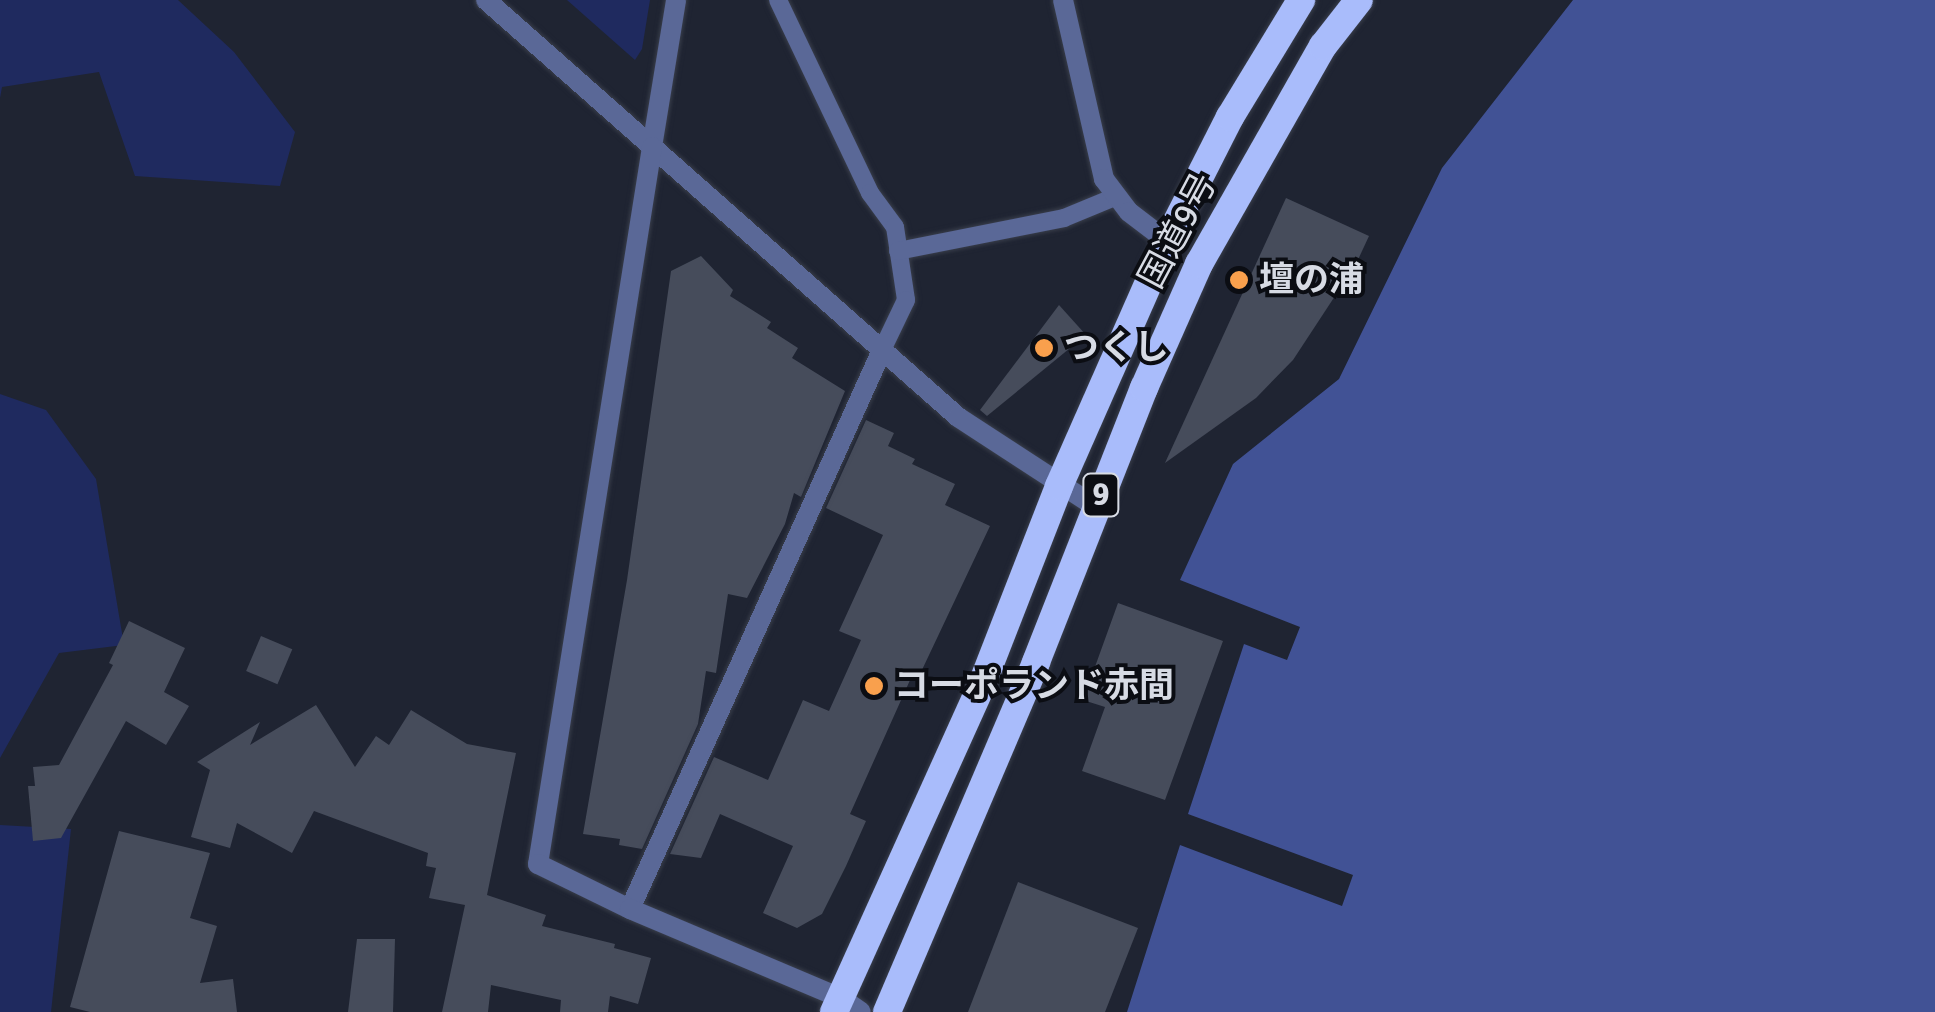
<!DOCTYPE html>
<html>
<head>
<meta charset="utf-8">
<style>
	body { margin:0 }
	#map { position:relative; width:1935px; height:1012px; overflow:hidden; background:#1f2432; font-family:Signika,"Noto Sans JP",sans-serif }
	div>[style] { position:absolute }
	.green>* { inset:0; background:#1f2a5f }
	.water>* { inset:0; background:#415295 }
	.building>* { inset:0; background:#464c5b; transform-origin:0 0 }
	.roads { filter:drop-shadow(0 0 2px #393e4b) drop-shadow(0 0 2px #393e4b) }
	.service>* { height:18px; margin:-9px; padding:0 9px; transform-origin:9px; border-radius:9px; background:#5a6897 }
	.minor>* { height:20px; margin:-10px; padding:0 10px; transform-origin:10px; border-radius:10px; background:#5a6897 }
	.tertiary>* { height:20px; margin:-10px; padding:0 10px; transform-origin:10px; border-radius:10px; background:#5a6897 }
	.trunk>* { height:28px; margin:-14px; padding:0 14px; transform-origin:14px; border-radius:14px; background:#a9bcfb }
	.dots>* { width:28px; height:28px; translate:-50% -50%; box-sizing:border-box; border:5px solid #0b0d13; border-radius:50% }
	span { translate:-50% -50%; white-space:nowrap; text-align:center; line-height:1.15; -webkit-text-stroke:8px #0b0d13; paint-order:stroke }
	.shield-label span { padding:2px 8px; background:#0b0d13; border:2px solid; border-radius:8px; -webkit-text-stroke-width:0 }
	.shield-label { font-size:32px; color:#d7dbe4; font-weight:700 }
	.street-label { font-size:35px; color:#d7dbe4 }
	.poi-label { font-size:35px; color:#d7dbe4; font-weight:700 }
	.left { translate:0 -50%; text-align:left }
</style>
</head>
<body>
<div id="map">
	<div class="green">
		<div style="clip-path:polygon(0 0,178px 0,234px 52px,295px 132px,280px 186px,135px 176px,99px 72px,2px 87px,0 98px)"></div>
		<div style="clip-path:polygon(567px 0,650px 0,642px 49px,635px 60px)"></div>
		<div style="clip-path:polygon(0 394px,46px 410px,96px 479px,124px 645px,59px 653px,0 758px)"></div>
		<div style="clip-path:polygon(0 825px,71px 829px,51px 1012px,0 1012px)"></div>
	</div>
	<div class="water">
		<div style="clip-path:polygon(1573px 0,1935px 0,1935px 1012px,1127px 1012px,1180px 845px,1342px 906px,1353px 875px,1188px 814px,1244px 644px,1287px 660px,1300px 627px,1180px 580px,1233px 464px,1339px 379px,1442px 168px)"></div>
	</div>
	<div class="building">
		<div style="clip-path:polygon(1286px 198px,1369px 236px,1356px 264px,1293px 360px,1256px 398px,1165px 463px)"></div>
		<div style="clip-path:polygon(701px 256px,733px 290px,730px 296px,771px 322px,767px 328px,798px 348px,792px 358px,845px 391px,801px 497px,794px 493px,785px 524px,747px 598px,728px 594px,716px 673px,706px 671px,698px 724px,642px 849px,619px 845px,620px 839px,583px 834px,627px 580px,671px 271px)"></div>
		<div style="clip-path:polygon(1059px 305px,1086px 335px,987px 416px,980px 410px)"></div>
		<div style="clip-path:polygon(866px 420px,894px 433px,888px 446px,915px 459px,912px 464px,955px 484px,945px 505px,990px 526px,921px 672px,915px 669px,850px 814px,866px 821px,846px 866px,822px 914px,797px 928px,763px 913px,793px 846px,720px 814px,701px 858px,670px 854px,714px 757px,768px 780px,803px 700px,829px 711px,861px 640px,839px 631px,883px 535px,826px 508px)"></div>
		<div style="clip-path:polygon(1118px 603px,1223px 641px,1165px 800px,1082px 771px,1105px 707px,1083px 700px)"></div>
		<div style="clip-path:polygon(129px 621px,185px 648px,164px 692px,189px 706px,166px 745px,126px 721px,61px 838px,33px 841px,28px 786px,35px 786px,33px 767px,59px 765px,113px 665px,109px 663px)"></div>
		<div style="left:261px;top:636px;width:34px;height:38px;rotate:23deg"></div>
		<div style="clip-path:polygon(316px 705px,355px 767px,376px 736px,389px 745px,411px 710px,467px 744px,516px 753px,487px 895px,546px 915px,542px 926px,615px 944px,614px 948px,651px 958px,638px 1004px,610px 996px,608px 1012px,560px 1012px,561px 1000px,491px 985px,488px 1012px,442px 1012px,465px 905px,429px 898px,436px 868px,426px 866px,428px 853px,314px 811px,292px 853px,237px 823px,230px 848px,191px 837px,210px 770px,197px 762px,260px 722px,250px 745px)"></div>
		<div style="clip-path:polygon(119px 831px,210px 853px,190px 918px,217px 926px,200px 983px,233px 979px,237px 1012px,90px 1012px,70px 1007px)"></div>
		<div style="clip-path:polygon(1018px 882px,1138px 928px,1105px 1012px,968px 1012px)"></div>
		<div style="clip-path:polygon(357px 939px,395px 939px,393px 1012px,348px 1012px)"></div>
	</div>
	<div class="roads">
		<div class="service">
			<div style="left:778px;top:0;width:214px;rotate:64.5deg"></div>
			<div style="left:870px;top:193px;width:42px;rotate:53.7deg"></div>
			<div style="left:895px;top:227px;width:74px;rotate:81.4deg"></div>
			<div style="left:906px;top:300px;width:55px;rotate:115.6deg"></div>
			<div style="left:898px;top:251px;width:169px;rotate:-11.2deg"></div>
			<div style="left:1064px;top:218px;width:55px;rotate:-22.4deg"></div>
		</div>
		<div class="minor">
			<div style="left:1063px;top:0;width:184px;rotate:77.1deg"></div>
			<div style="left:1104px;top:179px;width:41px;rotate:52.9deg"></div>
			<div style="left:1129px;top:212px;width:48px;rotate:37.3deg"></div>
			<div style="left:652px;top:147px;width:149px;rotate:-80.7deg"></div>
			<div style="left:630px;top:909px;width:613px;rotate:-65.73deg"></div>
		</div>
		<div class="tertiary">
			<div style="left:486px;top:0;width:630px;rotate:41.46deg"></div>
			<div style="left:958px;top:417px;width:165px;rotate:33.1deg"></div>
			<div style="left:652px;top:147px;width:726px;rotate:99.03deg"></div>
			<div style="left:538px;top:864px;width:102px;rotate:26.1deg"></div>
			<div style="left:630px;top:909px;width:229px;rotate:22.9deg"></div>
			<div style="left:841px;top:998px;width:24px;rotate:35deg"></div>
		</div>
		<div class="trunk">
			<div style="left:834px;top:1012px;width:360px;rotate:-65.7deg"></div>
			<div style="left:982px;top:684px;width:212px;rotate:-68.7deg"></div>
			<div style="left:1059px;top:486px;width:268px;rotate:-66.2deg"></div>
			<div style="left:1167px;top:241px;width:139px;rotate:-63.1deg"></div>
			<div style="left:1230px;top:117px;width:137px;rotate:-58.7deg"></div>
			<div style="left:887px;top:1012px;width:380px;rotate:-66.9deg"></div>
			<div style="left:1036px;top:662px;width:295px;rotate:-68.5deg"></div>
			<div style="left:1144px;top:388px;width:136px;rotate:-66.1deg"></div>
			<div style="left:1199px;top:264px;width:251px;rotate:-60.4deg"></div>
			<div style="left:1323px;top:46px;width:58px;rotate:-52deg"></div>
		</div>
	</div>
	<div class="dots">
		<div style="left:1239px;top:280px;background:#f9a04d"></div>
		<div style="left:1044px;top:348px;background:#f9a04d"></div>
		<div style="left:874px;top:686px;background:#f9a04d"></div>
	</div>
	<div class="shield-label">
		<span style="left:1101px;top:495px">9</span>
	</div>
	<div class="street-label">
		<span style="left:1178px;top:231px;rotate:-62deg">国道9号</span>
	</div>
	<div class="poi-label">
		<span class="left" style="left:1259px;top:280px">壇の浦</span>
		<span class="left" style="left:1064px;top:348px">つくし</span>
		<span class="left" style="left:894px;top:686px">コーポランド赤間</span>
	</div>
</div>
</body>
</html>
